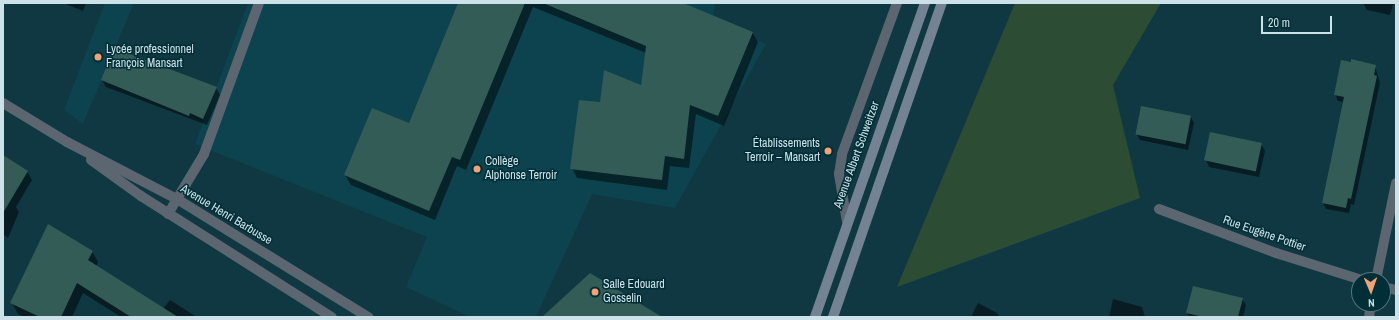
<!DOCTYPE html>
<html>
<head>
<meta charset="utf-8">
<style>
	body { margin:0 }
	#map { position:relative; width:1399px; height:320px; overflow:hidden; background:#0f3842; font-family:"Archivo Narrow",sans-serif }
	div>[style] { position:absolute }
	.built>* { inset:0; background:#0c434f }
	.green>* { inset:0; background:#2c4c33 }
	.shadow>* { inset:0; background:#0007 }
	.building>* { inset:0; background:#335c56; transform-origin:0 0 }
	.service>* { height:10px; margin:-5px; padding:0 5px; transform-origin:5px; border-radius:5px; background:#5c6671 }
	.minor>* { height:10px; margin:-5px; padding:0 5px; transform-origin:5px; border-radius:5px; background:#5c6671 }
	.tertiary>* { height:10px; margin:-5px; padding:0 5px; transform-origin:5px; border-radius:5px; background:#5c6671 }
	.secondary>* { height:10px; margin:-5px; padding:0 5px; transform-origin:5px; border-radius:5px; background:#738394 }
	.dots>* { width:11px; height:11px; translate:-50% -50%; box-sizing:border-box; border:2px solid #022e37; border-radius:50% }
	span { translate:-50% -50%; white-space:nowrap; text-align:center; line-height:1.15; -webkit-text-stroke:3px #022e37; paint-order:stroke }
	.poi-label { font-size:12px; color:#cde2e8 }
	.left { translate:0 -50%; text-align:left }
	.right { translate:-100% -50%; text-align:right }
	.street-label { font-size:12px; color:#cde2e8 }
	.frame { position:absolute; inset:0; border:4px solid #cde2e8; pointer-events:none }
	.north { position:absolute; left:1351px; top:272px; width:40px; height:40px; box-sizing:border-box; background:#022e37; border:1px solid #53767e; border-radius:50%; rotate:178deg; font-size:11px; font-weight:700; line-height:16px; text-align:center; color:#cde2e8 }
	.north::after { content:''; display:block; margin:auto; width:14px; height:18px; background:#efa377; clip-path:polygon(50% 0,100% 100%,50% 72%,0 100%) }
	.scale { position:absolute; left:1261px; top:16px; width:71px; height:18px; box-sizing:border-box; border:2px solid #cde2e8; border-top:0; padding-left:5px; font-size:12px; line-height:14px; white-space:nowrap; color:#cde2e8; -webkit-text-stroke:3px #022e37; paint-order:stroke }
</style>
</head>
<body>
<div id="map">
	<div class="built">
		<div style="clip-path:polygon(105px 3px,134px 3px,83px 124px,64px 110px)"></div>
		<div style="clip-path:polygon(248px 3px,715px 3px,713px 20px,766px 44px,675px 208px,592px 194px,536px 317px,470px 317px,406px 287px,427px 237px,195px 144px)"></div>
	</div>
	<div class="green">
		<div style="clip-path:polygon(1015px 3px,1161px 3px,1113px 85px,1140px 198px,897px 287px)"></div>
	</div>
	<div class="shadow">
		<div style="clip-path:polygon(63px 3px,86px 3px,83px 11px)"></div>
		<div style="clip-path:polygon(459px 3px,681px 3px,752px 32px,758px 42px,724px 126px,696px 114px,689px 168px,670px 166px,667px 190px,577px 178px,572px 168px,601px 104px,641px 86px,646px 53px,533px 7px,466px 170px,457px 166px,435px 220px,351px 185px,345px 175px,409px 124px)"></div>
		<div style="clip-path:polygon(1363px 3px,1396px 3px,1393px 5px,1390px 15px,1367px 10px)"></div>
		<div style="clip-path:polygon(1375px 66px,1380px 83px,1354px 205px,1351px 204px,1349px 213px,1326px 209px,1323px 203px,1344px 102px,1338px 101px,1335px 94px)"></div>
		<div style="clip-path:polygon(102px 80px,216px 88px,220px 95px,207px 125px,106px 87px)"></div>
		<div style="clip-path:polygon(1191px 117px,1194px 123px,1188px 150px,1140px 140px,1136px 133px)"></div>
		<div style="clip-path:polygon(1261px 144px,1265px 151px,1259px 177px,1209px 167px,1206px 160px)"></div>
		<div style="clip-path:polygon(3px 156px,27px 171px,32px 180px,16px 207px,19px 212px,8px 238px,3px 234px)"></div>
		<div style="clip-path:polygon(92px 251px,98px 262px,96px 267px,163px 309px,170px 300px,197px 317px,121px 317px,83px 293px,72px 317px,25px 317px,18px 314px,12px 303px)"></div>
		<div style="clip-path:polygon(1113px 299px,1142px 307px,1145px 317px,1109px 317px)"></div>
		<div style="clip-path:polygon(1242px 299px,1246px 305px,1243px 317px,1190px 317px,1187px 313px)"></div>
		<div style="clip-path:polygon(978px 303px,997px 313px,1000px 317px,971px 317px)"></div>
	</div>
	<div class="building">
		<div style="clip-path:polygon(458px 3px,525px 3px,460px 160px,452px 157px,429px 211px,344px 175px,372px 108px,409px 123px)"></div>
		<div style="clip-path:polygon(543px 3px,683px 3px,753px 32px,718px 116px,690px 105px,684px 159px,665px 156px,662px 180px,570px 169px,579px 100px,600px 102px,604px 70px,641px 85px,646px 46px)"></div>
		<div style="clip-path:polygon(114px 48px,217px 87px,203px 119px,190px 113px,189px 116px,101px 80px)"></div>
		<div style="clip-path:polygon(1351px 59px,1376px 65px,1374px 75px,1377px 76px,1351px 199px,1348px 198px,1346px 208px,1322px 203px,1344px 97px,1334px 95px,1341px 60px,1351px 62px)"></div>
		<div style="left:1141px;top:106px;width:51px;height:29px;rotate:11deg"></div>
		<div style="left:1210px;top:132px;width:53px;height:29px;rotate:12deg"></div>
		<div style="clip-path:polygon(3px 155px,28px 171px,3px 213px)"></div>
		<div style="clip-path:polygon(48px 224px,93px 251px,88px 260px,178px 317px,131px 317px,77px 283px,61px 317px,40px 317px,10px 303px)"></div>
		<div style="clip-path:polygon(590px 273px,662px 317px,542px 317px)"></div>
		<div style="clip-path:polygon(1193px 286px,1243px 298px,1238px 317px,1204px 317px,1186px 313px)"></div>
	</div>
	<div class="service">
		<div style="left:168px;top:214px;width:70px;rotate:-59deg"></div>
		<div style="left:204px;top:154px;width:161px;rotate:-70deg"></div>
		<div style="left:847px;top:222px;width:49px;rotate:-99.5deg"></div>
		<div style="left:839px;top:174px;width:20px;rotate:-81deg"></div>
		<div style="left:842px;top:154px;width:161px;rotate:-70deg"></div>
	</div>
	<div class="minor">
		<div style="left:1159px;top:209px;width:125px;rotate:20.6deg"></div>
		<div style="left:1276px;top:253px;width:90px;rotate:17.4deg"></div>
		<div style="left:1376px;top:280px;width:99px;rotate:-78.3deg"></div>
		<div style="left:1383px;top:287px;width:13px;rotate:13deg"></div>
		<div style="left:1369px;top:317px;width:13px;rotate:-81deg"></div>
	</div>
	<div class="tertiary">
		<div style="left:3px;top:103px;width:75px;rotate:31.4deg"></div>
		<div style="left:67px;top:142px;width:124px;rotate:27.4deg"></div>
		<div style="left:177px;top:199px;width:225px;rotate:31.7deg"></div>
		<div style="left:91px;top:160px;width:62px;rotate:35.8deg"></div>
		<div style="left:141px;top:196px;width:226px;rotate:32.4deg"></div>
	</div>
	<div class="secondary">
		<div style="left:815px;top:317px;width:333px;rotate:-70.7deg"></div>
		<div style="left:833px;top:317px;width:332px;rotate:-70.9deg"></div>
	</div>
	<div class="dots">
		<div style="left:98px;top:57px;background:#efa377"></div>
		<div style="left:828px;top:151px;background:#efa377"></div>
		<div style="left:477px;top:169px;background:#efa377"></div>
		<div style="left:595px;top:292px;background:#efa377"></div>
	</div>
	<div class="poi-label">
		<span class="left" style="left:106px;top:57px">Lycée professionnel<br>François Mansart</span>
		<span class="right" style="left:820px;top:151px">Établissements<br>Terroir – Mansart</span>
		<span class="left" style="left:485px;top:169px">Collège<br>Alphonse Terroir</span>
		<span class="left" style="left:603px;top:292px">Salle Edouard<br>Gosselin</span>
	</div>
	<div class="street-label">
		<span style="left:857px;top:155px;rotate:-70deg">Avenue Albert Schweitzer</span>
		<span style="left:226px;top:215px;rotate:31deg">Avenue Henri Barbusse</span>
		<span style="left:1264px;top:234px;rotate:19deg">Rue Eugène Pottier</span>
	</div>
	<div class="frame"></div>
	<div class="north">N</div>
	<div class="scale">20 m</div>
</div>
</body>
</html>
